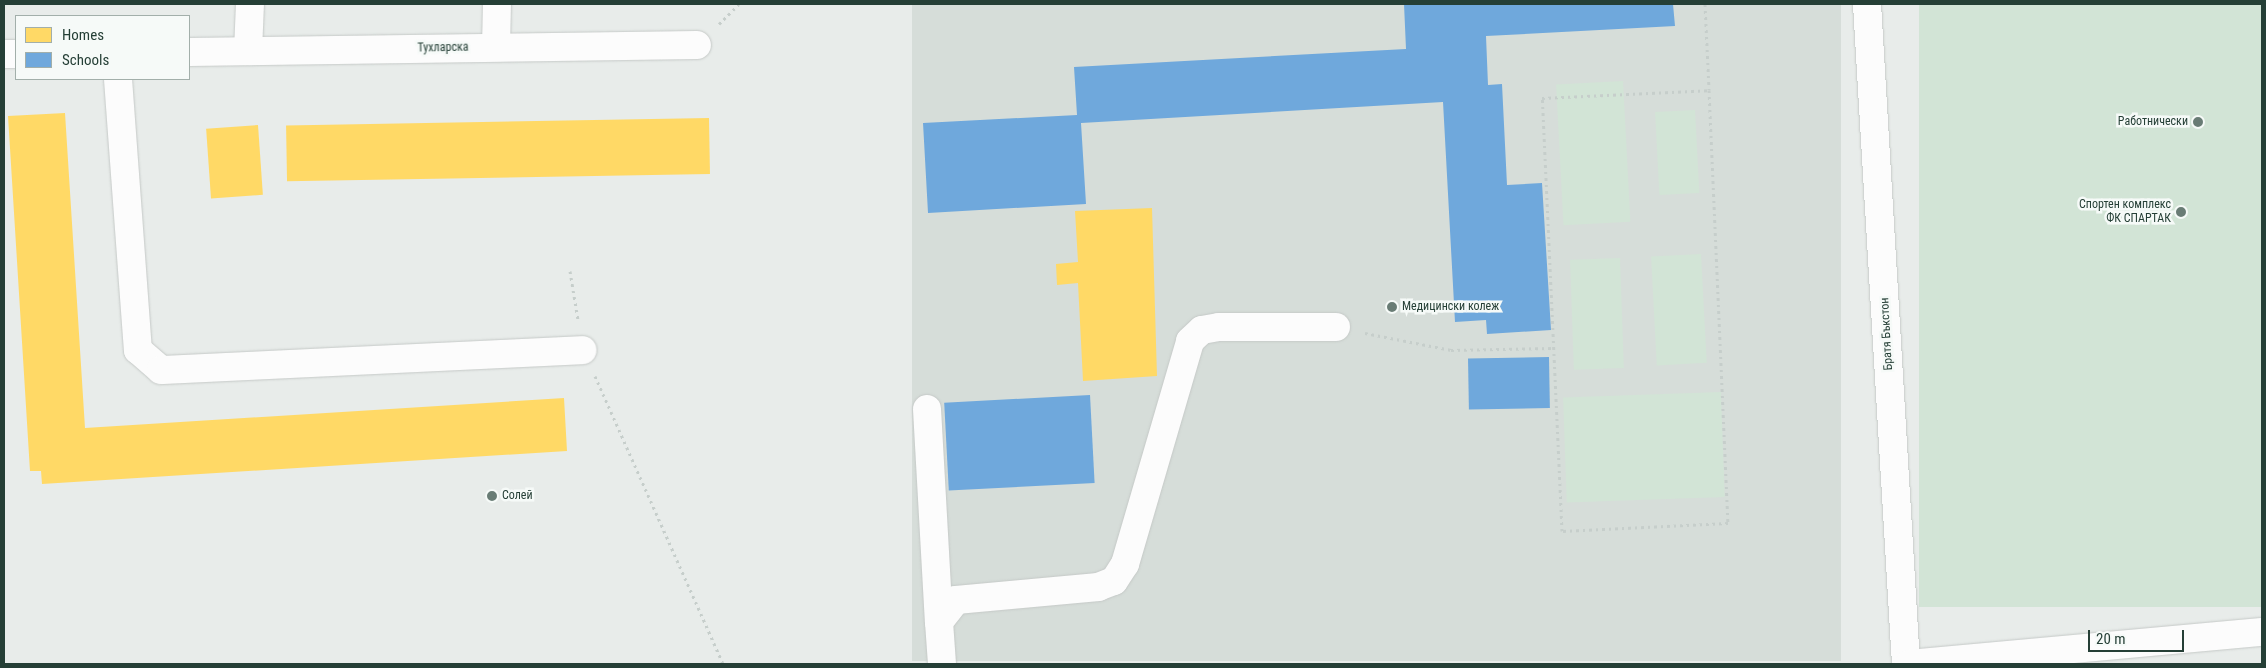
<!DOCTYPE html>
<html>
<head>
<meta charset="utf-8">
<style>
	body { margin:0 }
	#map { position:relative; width:2266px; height:668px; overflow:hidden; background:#e8ecea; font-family:"Roboto Condensed",sans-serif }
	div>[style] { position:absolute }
	.built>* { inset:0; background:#d6ddd9; transform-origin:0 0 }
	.green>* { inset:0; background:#d2e4d6; transform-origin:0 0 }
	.homes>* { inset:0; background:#ffd966; transform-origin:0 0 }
	.schools>* { inset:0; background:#6fa8dc; transform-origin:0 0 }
	.path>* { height:3px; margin-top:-1.5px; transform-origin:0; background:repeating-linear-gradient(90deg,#c6cecb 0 2.5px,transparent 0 6.5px) }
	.roads { filter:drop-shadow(0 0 1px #c5c9c7) drop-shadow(0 0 1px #c5c9c7) }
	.minor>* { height:28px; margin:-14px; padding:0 14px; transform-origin:14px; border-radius:14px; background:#fcfcfc }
	.dots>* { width:14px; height:14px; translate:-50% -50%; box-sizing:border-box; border:2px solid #f6faf8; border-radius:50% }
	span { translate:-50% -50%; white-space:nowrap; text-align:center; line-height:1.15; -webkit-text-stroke:5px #f6faf8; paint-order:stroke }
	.street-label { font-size:12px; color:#253f36 }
	.poi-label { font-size:12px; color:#253f36 }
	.right { translate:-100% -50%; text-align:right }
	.left { translate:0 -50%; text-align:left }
	.frame { position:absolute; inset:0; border:5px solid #253f36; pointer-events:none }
	.legend { position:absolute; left:15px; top:15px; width:175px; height:65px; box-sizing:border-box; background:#f6faf8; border:1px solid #a2afaa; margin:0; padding:6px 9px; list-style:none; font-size:15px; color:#253f36 }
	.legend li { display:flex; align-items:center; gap:10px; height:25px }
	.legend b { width:25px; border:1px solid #a2afaa }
	.scale { position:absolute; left:2088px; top:630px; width:96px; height:22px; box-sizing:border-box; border:2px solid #253f36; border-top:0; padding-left:6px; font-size:15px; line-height:18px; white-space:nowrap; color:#253f36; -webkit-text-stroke:4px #f6faf8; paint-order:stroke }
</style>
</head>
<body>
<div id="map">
	<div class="built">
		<div style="left:912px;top:4px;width:929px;height:657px"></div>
	</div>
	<div class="green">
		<div style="left:1919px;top:4px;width:343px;height:603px"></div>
		<div style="left:1623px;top:81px;width:141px;height:67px;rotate:87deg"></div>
		<div style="left:1695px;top:110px;width:83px;height:40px;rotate:87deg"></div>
		<div style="left:1701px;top:254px;width:109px;height:50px;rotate:87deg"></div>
		<div style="left:1620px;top:258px;width:110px;height:50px;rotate:88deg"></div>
		<div style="left:1721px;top:392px;width:105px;height:158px;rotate:88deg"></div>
	</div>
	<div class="homes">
		<div style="clip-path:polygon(65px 113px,85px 428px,564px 398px,567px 451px,42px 484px,41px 471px,30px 471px,8px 116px)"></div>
		<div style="left:709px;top:118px;width:56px;height:423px;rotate:89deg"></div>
		<div style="left:258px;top:125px;width:70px;height:52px;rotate:86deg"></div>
		<div style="clip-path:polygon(1152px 208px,1157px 376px,1083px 381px,1078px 283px,1057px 285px,1056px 264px,1078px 262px,1075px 211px)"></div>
	</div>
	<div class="schools">
		<div style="clip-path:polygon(1404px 4px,1673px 4px,1675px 26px,1486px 36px,1488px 85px,1502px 84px,1507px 185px,1542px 183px,1551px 330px,1487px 334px,1486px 320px,1455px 322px,1443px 102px,1081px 123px,1086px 204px,928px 213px,923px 123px,1077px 115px,1074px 67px,1406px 49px)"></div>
		<div style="left:1549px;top:357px;width:51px;height:81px;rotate:89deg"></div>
		<div style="left:1090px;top:395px;width:88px;height:146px;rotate:87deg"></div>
	</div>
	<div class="path">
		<div style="left:1705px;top:4px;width:86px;rotate:87.3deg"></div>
		<div style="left:1709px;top:90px;width:433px;rotate:87.5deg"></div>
		<div style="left:1728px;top:523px;width:166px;rotate:177.2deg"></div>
		<div style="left:1562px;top:531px;width:433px;rotate:-92.6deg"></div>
		<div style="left:1542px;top:98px;width:167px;rotate:-2.7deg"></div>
		<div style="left:719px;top:24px;width:28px;rotate:-45deg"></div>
		<div style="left:570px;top:271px;width:50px;rotate:80.7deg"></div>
		<div style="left:1365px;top:333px;width:88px;rotate:11.2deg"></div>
		<div style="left:1451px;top:350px;width:104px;rotate:-1.1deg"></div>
		<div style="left:595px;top:376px;width:315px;rotate:66deg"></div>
	</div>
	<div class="roads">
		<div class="minor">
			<div style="left:1867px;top:4px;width:661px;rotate:86.62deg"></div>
			<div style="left:496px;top:47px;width:43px;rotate:-88.7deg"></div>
			<div style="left:248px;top:51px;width:47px;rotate:-87.6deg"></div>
			<div style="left:189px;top:52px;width:508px;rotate:-0.79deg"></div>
			<div style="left:4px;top:54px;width:12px"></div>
			<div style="left:118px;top:79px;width:272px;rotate:85.8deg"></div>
			<div style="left:138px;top:350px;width:30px;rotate:41deg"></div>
			<div style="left:161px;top:370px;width:422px;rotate:-2.7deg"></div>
			<div style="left:927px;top:409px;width:213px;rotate:86.8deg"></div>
			<div style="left:942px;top:664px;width:42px;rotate:-94.1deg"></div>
			<div style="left:939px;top:622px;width:28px;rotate:-52deg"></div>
			<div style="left:956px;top:600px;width:143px;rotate:-5.2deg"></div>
			<div style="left:1098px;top:587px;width:17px;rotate:-21deg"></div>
			<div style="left:1114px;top:581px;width:20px;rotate:-57deg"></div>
			<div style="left:1125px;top:564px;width:232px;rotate:-73.7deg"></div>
			<div style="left:1190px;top:341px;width:16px;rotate:-43deg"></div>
			<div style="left:1202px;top:330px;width:17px;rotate:-10deg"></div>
			<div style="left:1219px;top:327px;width:117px"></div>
			<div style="left:1909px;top:664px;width:354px;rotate:-5.2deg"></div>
		</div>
	</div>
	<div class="dots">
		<div style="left:2198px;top:122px;background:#697c75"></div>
		<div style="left:2181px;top:212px;background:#697c75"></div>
		<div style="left:1392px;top:307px;background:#697c75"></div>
		<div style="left:492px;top:496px;background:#697c75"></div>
	</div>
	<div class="street-label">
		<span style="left:443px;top:48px;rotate:-1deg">Тухларска</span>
		<span style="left:1887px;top:334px;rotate:-93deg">Братя Бъкстон</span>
	</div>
	<div class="poi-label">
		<span class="right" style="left:2188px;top:122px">Работнически</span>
		<span class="right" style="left:2171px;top:212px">Спортен комплекс<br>ФК СПАРТАК</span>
		<span class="left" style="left:1402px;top:307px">Медицински колеж</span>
		<span class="left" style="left:502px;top:496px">Солей</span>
	</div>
	<div class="frame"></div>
	<ul class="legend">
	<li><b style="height:14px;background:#ffd966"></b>Homes</li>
	<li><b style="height:14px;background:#6fa8dc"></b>Schools</li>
	</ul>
	<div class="scale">20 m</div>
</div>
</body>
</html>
